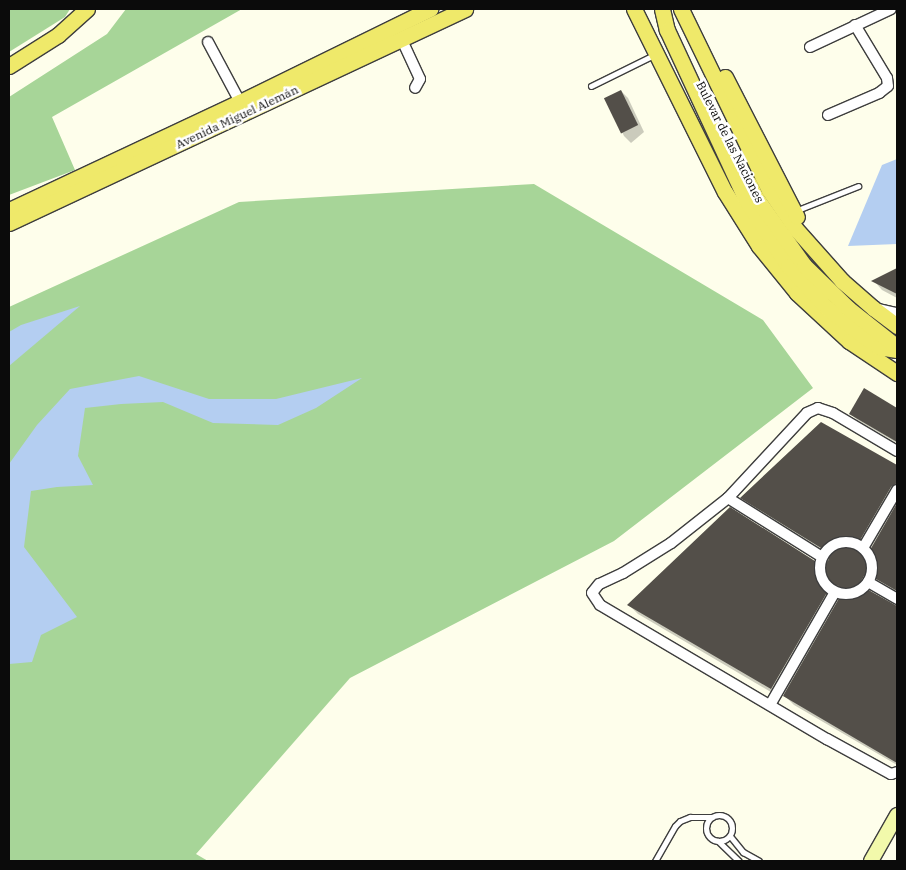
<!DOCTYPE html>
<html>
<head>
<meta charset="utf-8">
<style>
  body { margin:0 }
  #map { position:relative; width:906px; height:870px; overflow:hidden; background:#fefeeb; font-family:"IBM Plex Serif",serif }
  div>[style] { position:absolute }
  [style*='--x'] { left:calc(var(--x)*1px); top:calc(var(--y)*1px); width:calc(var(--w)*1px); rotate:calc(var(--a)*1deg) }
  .forest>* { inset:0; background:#a7d598 }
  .water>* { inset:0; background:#b4cef1 }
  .shadow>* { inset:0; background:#0003 }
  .building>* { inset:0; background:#534f49; transform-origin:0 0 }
  .roads { filter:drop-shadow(1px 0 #3e3e3e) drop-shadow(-1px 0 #3e3e3e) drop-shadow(0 1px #3e3e3e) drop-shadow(0 -1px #3e3e3e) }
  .service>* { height:5px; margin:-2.5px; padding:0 2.5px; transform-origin:2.5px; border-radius:2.5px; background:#fff }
  .service>.ring { margin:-2.5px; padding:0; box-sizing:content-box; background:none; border:5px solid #fff; border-radius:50% }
  .minor>* { height:10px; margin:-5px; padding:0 5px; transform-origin:5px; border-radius:5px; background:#fff }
  .minor>.ring { margin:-5px; padding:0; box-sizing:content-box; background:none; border:10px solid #fff; border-radius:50% }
  .secondary>* { height:14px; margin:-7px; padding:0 7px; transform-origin:7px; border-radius:7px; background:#f2f9ab }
  .primary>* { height:15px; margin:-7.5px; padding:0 7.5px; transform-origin:7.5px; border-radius:7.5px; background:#efe96a }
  span { translate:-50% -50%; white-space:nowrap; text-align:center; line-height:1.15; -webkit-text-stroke:5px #fff; paint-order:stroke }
  .street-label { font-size:12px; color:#0b0b0b }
  .frame { position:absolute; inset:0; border:10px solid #0b0b0b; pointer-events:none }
</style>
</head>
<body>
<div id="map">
  <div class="forest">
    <i style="clip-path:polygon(9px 9px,70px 9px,65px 17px,9px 52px)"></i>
    <i style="clip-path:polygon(126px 9px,242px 9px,52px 117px,75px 170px,9px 195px,9px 97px,107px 34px)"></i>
    <i style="clip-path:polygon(534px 184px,763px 320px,813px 388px,614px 541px,350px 678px,196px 854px,208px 861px,9px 861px,9px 307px,239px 202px)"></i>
  </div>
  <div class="water">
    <i style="clip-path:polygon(897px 159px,897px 244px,848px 246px,882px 165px)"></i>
    <i style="clip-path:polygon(80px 306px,9px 366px,9px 332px,21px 325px)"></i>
    <i style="clip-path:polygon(139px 376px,209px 399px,276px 399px,362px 378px,316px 408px,278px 425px,213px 423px,163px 402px,121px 404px,85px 408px,78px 456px,93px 485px,57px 487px,31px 491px,24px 547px,77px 617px,41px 635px,32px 662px,9px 664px,9px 464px,37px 425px,70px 389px)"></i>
  </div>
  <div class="shadow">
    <i style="clip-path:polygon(621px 91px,628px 98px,644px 132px,631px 143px,624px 136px,606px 98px)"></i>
    <i style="clip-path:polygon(897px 270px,897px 298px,882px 290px,874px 281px)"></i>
    <i style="clip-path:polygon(864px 390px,897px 409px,897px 443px,857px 420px,850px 413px)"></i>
    <i style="clip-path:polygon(821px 423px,897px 466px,897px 594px,875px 585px,870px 592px,893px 606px,897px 606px,897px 765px,794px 705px,783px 694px,781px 698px,638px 614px,629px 605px,828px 562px,830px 556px,751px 507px,742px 498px)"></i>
  </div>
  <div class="building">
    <i style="left:621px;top:90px;width:39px;height:19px;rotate:64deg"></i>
    <i style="clip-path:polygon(897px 268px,897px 294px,871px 281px)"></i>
    <i style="clip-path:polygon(864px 388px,897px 408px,897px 442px,849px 414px)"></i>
    <i style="clip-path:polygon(821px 422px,897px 465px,897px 483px,891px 487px,856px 547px,860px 554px,869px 552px,897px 503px,897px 591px,869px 575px,864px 576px,861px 581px,865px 588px,897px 606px,897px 763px,783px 696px,841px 595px,839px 586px,834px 585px,829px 589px,771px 689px,627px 605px,730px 507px,818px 563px,828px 561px,829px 557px,826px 551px,740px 498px)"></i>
  </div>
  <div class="roads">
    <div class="service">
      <i style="--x:591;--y:86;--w:70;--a:-26.2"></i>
      <i style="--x:795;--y:211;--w:68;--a:-21.6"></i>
      <i class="ring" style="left:706px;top:815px;width:21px;height:21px"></i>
      <i style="--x:730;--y:836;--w:21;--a:51"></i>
      <i style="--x:743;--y:852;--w:18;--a:29"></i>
      <i style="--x:718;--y:841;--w:29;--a:44"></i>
      <i style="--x:655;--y:861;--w:40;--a:-60.3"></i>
      <i style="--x:675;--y:826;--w:7;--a:-45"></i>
      <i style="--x:680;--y:821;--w:11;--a:-22"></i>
      <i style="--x:690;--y:817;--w:22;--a:0"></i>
    </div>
    <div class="minor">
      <i style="--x:401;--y:38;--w:45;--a:65.1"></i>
      <i style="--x:420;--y:79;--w:10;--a:119"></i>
      <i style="--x:208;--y:42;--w:68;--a:61.9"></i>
      <i style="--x:810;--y:47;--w:89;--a:-25.1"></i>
      <i style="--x:828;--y:115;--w:56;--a:-23.3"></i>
      <i style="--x:879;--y:93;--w:11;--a:-38"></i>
      <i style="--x:888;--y:86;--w:8;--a:-97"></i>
      <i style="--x:887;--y:78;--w:62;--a:-121.1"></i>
      <i style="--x:879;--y:309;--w:18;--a:13"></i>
      <i style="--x:897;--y:451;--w:74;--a:-149.3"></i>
      <i style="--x:833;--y:413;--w:16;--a:-162"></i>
      <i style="--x:818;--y:408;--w:12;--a:156"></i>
      <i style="--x:807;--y:413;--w:116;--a:132.9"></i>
      <i style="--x:728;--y:498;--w:73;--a:141.7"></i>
      <i style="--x:671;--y:543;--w:57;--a:148"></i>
      <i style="--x:623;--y:573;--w:26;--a:155"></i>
      <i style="--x:599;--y:584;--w:11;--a:128"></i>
      <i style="--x:592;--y:593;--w:14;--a:56"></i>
      <i style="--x:600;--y:605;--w:264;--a:30.6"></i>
      <i style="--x:827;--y:739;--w:73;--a:28.7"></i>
      <i style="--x:891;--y:774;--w:6;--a:-18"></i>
      <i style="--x:728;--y:498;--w:111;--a:32.1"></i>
      <i class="ring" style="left:820px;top:542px;width:42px;height:42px"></i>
      <i style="--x:863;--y:548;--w:67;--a:-59.6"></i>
      <i style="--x:868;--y:582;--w:34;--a:30"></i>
      <i style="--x:770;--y:705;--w:130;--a:-60.1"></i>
    </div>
    <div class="secondary">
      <i style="--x:871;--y:861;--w:53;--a:-60.5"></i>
    </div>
    <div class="primary">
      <i style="--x:634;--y:9;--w:204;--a:63.6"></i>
      <i style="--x:725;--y:192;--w:64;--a:57.8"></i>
      <i style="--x:759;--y:246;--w:60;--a:51"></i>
      <i style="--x:797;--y:293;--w:71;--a:42.7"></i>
      <i style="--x:849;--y:341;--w:58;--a:33.7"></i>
      <i style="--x:662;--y:9;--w:22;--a:77"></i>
      <i style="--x:667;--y:30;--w:187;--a:65.1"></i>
      <i style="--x:746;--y:200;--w:78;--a:57.5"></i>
      <i style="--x:788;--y:266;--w:57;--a:47.1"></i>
      <i style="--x:827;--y:308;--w:64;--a:37.4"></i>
      <i style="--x:878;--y:347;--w:19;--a:9"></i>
      <i style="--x:681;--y:9;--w:201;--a:64.1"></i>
      <i style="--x:769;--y:190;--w:46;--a:55.6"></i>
      <i style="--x:795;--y:228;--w:71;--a:48.4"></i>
      <i style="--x:842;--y:281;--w:41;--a:41.1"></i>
      <i style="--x:873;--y:308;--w:30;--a:37"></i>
      <i style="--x:9;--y:66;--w:58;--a:-32.3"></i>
      <i style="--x:58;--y:35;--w:39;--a:-42"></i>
      <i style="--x:725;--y:77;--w:157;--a:62.8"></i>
      <i style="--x:749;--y:183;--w:14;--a:65"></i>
      <i style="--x:755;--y:196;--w:85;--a:54.6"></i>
      <i style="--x:804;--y:265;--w:62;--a:44.3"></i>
      <i style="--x:848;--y:308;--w:63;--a:38.5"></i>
      <i style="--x:9;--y:210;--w:255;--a:-25.1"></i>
      <i style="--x:240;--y:102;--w:212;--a:-26.1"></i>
      <i style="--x:9;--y:223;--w:504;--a:-25.14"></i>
    </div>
  </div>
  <div class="street-label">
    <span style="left:237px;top:117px;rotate:-25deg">Avenida Miguel Alemán</span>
    <span style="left:730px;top:142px;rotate:63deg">Bulevar de las Naciones</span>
  </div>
  <div class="frame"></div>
</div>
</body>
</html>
